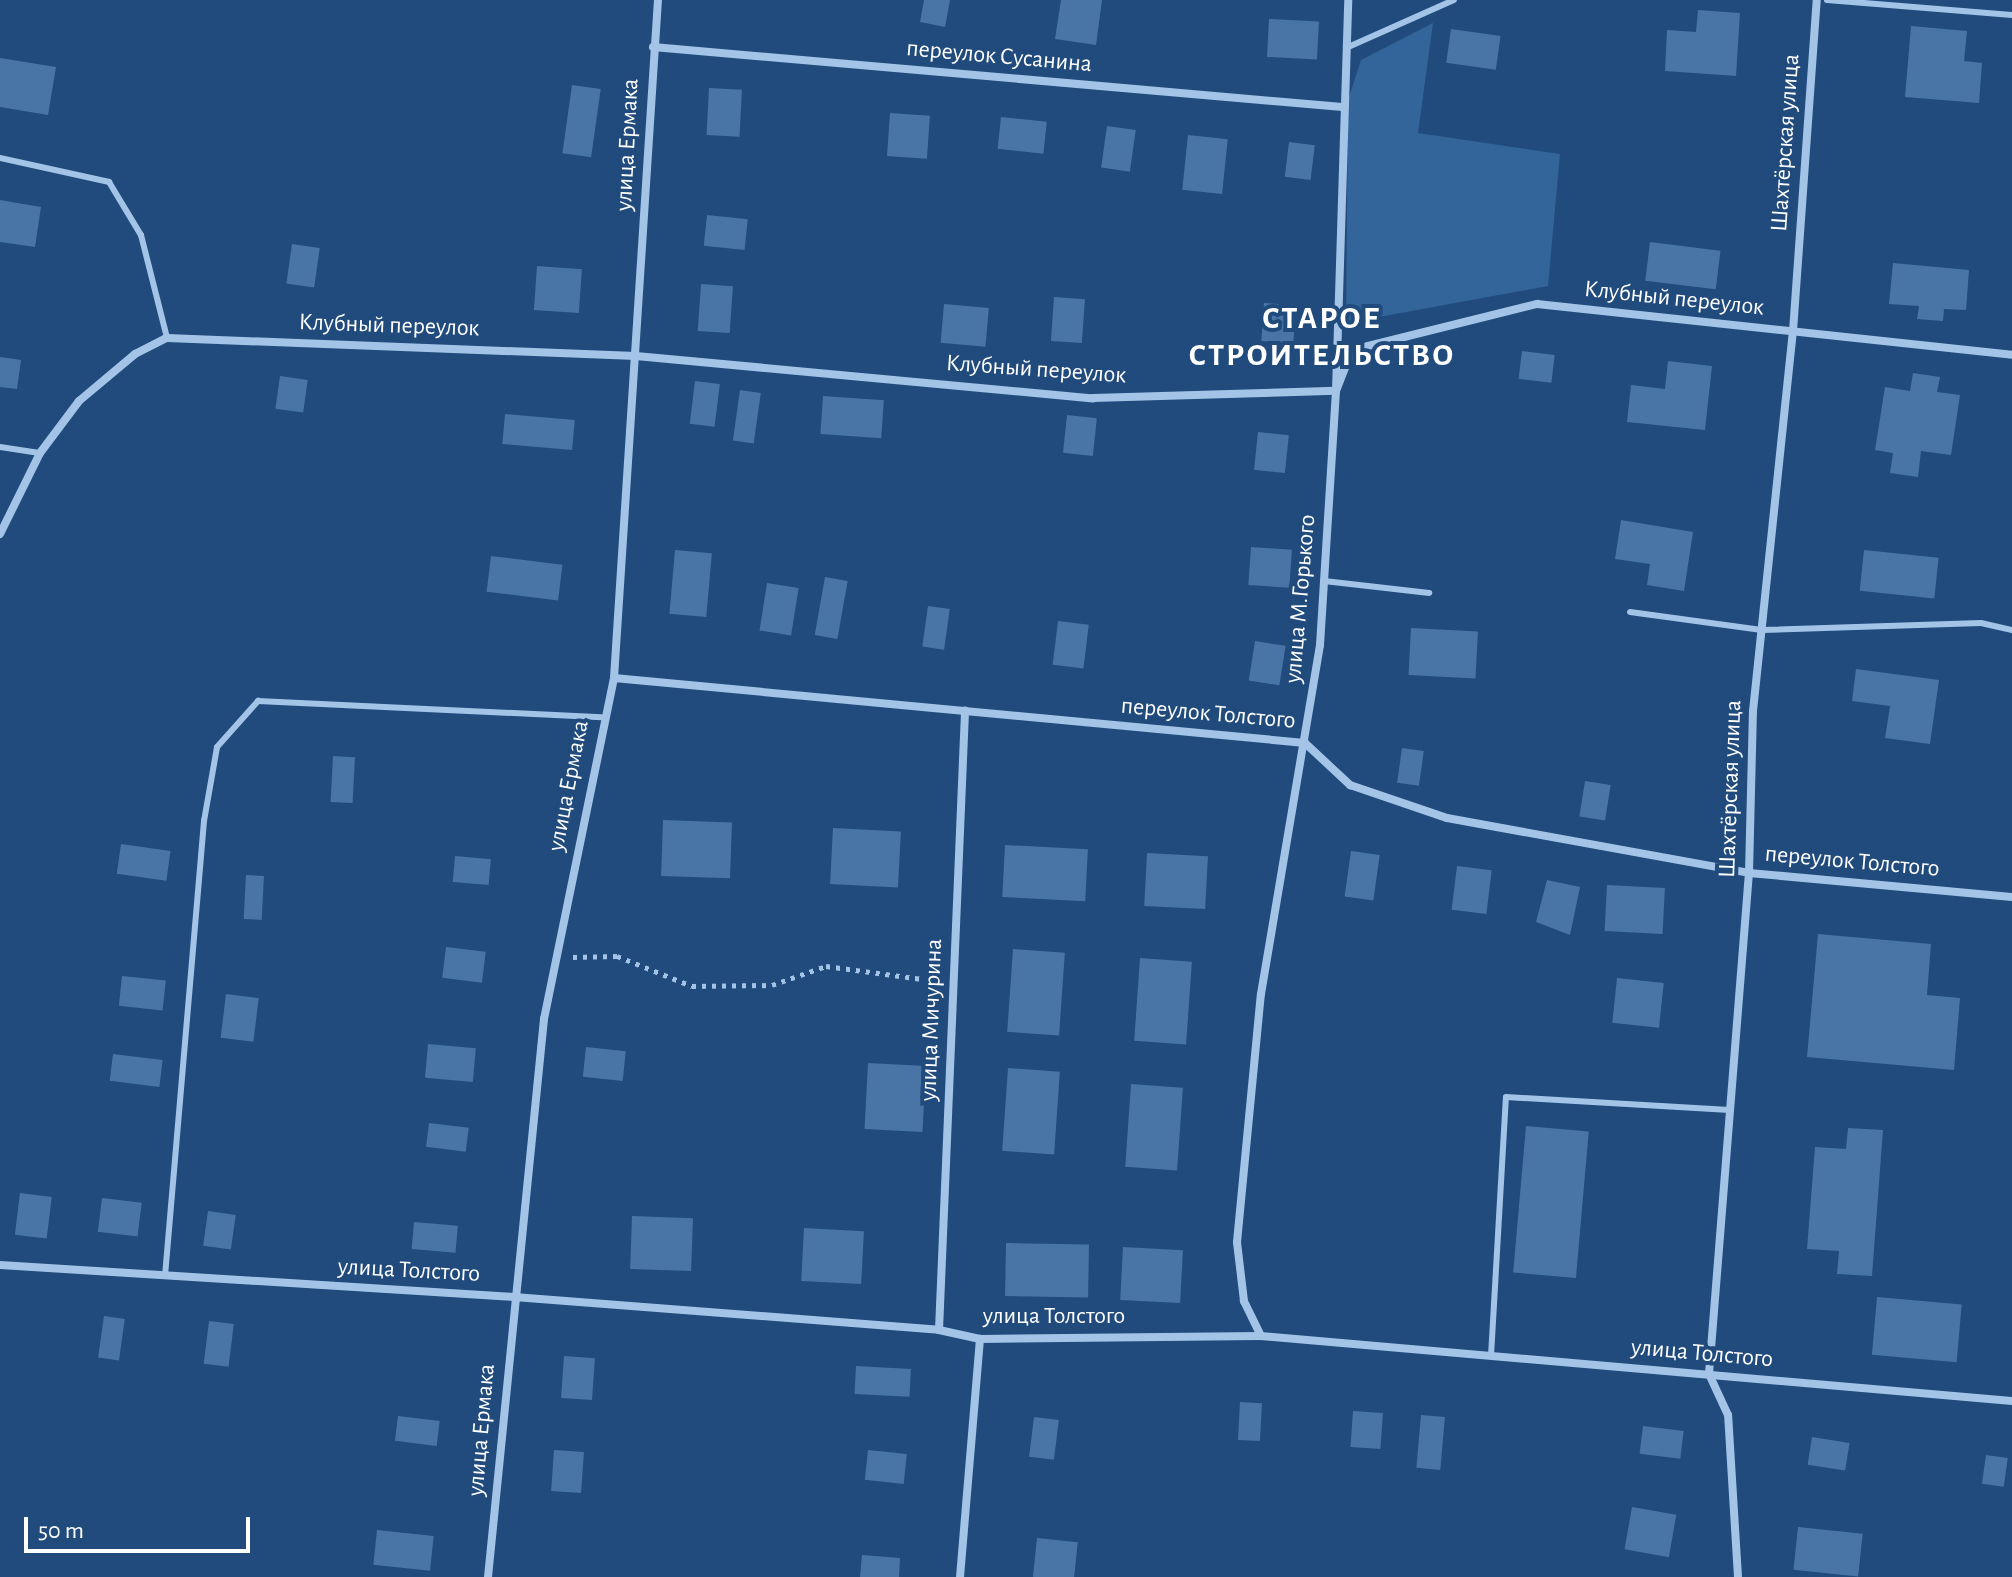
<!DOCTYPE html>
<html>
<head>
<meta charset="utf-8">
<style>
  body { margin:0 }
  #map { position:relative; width:2012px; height:1577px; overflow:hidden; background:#204b7c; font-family:"Alegreya Sans",sans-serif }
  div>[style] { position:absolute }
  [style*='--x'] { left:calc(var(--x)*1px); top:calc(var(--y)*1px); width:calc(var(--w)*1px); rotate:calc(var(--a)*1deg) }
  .green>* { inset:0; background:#33659b }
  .building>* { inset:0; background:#4875a6; transform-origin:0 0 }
  .path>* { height:5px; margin-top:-2.5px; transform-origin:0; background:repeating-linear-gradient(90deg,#a3c4e7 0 4px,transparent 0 10px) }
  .service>* { height:6px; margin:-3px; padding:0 3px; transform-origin:3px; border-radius:3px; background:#a3c4e7 }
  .minor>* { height:8px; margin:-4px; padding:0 4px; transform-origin:4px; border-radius:4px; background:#a3c4e7 }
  span { translate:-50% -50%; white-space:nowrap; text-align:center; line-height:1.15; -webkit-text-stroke:8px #204b7c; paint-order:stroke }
  .street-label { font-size:24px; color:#fff }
  .district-label { font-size:32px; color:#fff; font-weight:700; letter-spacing:2px }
  .scale { position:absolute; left:24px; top:1517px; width:226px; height:36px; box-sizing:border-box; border:4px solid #fff; border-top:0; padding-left:10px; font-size:24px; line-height:28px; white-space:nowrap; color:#fff; -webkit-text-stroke:6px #204b7c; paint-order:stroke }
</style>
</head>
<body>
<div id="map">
  <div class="green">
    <i style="clip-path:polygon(1433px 23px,1418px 133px,1560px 154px,1548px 286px,1346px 323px,1348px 100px,1361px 60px)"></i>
  </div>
  <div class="building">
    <i style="clip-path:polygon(924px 0,950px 0,945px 27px,920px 22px)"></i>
    <i style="clip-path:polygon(1061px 0,1102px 0,1096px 45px,1055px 39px)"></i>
    <i style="clip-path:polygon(1698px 10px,1740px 13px,1736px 76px,1665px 71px,1667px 30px,1696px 32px)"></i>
    <i style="left:1269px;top:19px;width:50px;height:38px;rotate:3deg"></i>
    <i style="clip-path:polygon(1911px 26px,1967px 31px,1964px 61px,1982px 63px,1979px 103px,1905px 97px)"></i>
    <i style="left:1451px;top:29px;width:50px;height:34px;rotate:8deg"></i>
    <i style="clip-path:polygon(0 58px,56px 67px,48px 115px,0 107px)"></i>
    <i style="left:572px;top:85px;width:29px;height:69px;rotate:8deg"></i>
    <i style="left:709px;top:88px;width:33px;height:47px;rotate:3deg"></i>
    <i style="left:890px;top:113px;width:40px;height:43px;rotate:4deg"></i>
    <i style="left:1001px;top:117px;width:46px;height:32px;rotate:6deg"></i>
    <i style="left:1107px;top:126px;width:29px;height:42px;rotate:8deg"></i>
    <i style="left:1188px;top:135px;width:40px;height:55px;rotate:6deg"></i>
    <i style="left:1289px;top:142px;width:26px;height:35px;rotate:7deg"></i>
    <i style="clip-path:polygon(0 200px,41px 207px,35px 247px,0 242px)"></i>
    <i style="left:707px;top:215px;width:41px;height:31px;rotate:6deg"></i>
    <i style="left:1650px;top:242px;width:71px;height:39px;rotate:7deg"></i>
    <i style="left:292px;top:244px;width:28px;height:40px;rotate:8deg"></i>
    <i style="clip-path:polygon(1893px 263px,1969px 270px,1966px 310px,1944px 309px,1943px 321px,1917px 319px,1919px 306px,1889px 304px)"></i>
    <i style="left:537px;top:266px;width:45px;height:44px;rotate:4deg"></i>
    <i style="left:701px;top:284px;width:32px;height:47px;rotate:4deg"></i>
    <i style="left:1054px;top:297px;width:31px;height:44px;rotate:4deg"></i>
    <i style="left:1264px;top:303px;width:32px;height:38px;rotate:4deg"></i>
    <i style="left:944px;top:304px;width:45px;height:39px;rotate:5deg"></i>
    <i style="left:1522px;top:351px;width:33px;height:28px;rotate:7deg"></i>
    <i style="clip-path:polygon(0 357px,21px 360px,17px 389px,0 387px)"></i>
    <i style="clip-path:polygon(1668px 361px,1712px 366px,1705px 430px,1627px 422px,1631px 385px,1665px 389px)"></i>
    <i style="clip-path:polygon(1913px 373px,1940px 377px,1937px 392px,1960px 395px,1951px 455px,1921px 451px,1918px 477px,1890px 473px,1893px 453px,1875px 450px,1885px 387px,1910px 391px)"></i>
    <i style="left:280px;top:376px;width:28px;height:33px;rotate:8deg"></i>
    <i style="left:695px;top:381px;width:25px;height:43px;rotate:7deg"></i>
    <i style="left:740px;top:390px;width:21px;height:51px;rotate:8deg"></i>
    <i style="left:823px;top:396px;width:61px;height:38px;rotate:4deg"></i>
    <i style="left:505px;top:414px;width:70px;height:30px;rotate:5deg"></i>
    <i style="left:1067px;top:415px;width:30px;height:38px;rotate:6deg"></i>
    <i style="left:1258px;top:432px;width:31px;height:38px;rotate:6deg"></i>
    <i style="clip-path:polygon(1621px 520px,1693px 532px,1684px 591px,1647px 585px,1650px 564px,1615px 559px)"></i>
    <i style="left:1251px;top:547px;width:41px;height:38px;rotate:4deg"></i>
    <i style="left:675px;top:550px;width:37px;height:64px;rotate:5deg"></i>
    <i style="left:1864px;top:550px;width:75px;height:41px;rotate:6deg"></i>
    <i style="left:491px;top:556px;width:72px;height:36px;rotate:7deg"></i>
    <i style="left:825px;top:577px;width:23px;height:59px;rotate:10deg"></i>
    <i style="left:767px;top:583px;width:32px;height:48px;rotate:9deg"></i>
    <i style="left:928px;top:606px;width:22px;height:41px;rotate:8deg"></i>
    <i style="left:1058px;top:621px;width:31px;height:44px;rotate:7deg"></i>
    <i style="left:1411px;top:628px;width:67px;height:47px;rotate:3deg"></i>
    <i style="left:1255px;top:641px;width:31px;height:40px;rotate:9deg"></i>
    <i style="clip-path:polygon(1856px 669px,1939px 680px,1930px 744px,1885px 738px,1890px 706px,1852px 701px)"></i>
    <i style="left:1402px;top:748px;width:22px;height:35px;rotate:8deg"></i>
    <i style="left:333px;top:756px;width:22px;height:46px;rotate:3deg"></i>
    <i style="left:1585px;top:781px;width:26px;height:36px;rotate:9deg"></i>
    <i style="left:663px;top:820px;width:69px;height:56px;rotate:2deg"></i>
    <i style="left:833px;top:828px;width:68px;height:56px;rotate:3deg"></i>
    <i style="left:121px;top:844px;width:50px;height:30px;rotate:8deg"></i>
    <i style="left:1005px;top:845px;width:83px;height:52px;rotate:3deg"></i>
    <i style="left:1351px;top:851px;width:29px;height:46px;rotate:8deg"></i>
    <i style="left:1147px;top:853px;width:61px;height:53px;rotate:3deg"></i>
    <i style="left:455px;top:856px;width:36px;height:26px;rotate:5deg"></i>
    <i style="left:1457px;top:866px;width:35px;height:44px;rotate:7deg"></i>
    <i style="left:246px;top:875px;width:18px;height:44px;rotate:3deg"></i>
    <i style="clip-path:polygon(1547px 880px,1580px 887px,1570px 935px,1536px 922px)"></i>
    <i style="left:1607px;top:885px;width:58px;height:46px;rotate:3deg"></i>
    <i style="clip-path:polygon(1818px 934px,1931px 944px,1927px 995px,1960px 998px,1954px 1070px,1807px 1057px)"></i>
    <i style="left:446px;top:947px;width:40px;height:31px;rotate:7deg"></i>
    <i style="left:1013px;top:949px;width:52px;height:83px;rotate:4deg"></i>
    <i style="left:1140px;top:958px;width:52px;height:83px;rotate:4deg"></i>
    <i style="left:122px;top:976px;width:44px;height:30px;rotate:6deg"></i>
    <i style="left:1617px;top:978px;width:47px;height:45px;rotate:6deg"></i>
    <i style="left:226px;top:994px;width:33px;height:44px;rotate:7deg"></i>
    <i style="left:428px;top:1044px;width:48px;height:34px;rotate:5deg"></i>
    <i style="left:586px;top:1047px;width:40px;height:30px;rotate:6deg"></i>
    <i style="left:113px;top:1054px;width:50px;height:27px;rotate:7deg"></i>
    <i style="left:868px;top:1063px;width:58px;height:66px;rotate:3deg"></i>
    <i style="left:1008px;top:1068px;width:52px;height:83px;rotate:4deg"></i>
    <i style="left:1131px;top:1084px;width:52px;height:83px;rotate:4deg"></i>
    <i style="left:429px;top:1123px;width:40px;height:24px;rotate:7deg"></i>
    <i style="left:1526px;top:1126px;width:63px;height:147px;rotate:5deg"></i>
    <i style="clip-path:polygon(1848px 1128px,1883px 1130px,1872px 1276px,1837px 1274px,1839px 1251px,1807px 1249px,1815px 1147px,1846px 1149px)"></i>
    <i style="left:20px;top:1193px;width:32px;height:42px;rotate:7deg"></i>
    <i style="left:102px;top:1198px;width:40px;height:34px;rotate:7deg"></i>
    <i style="left:208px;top:1211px;width:28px;height:35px;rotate:8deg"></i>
    <i style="left:632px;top:1216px;width:61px;height:53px;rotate:2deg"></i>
    <i style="left:414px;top:1222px;width:44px;height:27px;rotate:5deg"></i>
    <i style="left:804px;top:1228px;width:60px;height:53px;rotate:3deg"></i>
    <i style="left:1006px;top:1243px;width:83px;height:53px;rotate:1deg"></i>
    <i style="left:1123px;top:1247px;width:60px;height:53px;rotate:3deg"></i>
    <i style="left:1877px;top:1297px;width:85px;height:58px;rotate:5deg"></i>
    <i style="left:104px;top:1316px;width:21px;height:42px;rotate:8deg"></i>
    <i style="left:209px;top:1321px;width:25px;height:43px;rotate:7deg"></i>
    <i style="left:564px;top:1356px;width:31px;height:42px;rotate:4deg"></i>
    <i style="left:856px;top:1366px;width:55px;height:28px;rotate:3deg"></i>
    <i style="left:1240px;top:1402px;width:22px;height:38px;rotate:3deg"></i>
    <i style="left:1353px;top:1411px;width:30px;height:36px;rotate:4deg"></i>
    <i style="left:1421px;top:1415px;width:24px;height:53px;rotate:5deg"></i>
    <i style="left:398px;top:1416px;width:42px;height:25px;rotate:7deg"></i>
    <i style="left:1034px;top:1417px;width:25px;height:40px;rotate:7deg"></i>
    <i style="left:1643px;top:1426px;width:41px;height:28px;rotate:7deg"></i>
    <i style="left:1812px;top:1437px;width:38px;height:28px;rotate:9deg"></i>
    <i style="left:554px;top:1450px;width:30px;height:41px;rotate:4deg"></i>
    <i style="left:868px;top:1450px;width:39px;height:30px;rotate:6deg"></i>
    <i style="left:1986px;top:1455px;width:22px;height:29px;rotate:8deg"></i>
    <i style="left:1632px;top:1507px;width:45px;height:43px;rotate:10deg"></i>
    <i style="left:1798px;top:1527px;width:65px;height:43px;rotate:6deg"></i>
    <i style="left:377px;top:1530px;width:57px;height:35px;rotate:6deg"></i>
    <i style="left:1037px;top:1538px;width:41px;height:39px;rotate:6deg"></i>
    <i style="clip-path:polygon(862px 1555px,900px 1558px,899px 1577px,860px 1577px)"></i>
  </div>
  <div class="path">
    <i style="--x:573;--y:957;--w:44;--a:-1.3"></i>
    <i style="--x:617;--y:956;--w:81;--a:21.8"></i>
    <i style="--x:692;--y:986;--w:80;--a:-0.7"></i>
    <i style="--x:772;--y:985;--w:57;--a:-19.4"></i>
    <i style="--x:826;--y:966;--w:112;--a:7.7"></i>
  </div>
  <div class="service">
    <i style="--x:1827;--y:0;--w:186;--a:4.6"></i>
    <i style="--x:1346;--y:48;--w:118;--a:-24"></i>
    <i style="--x:0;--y:158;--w:112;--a:12.4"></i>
    <i style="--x:109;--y:182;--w:62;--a:58.9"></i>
    <i style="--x:141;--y:235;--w:106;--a:75.8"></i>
    <i style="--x:0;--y:447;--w:40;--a:8.5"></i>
    <i style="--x:1324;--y:581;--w:106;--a:6.5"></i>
    <i style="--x:1630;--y:612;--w:133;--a:7.8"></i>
    <i style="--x:1762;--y:630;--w:219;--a:-1.8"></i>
    <i style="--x:1981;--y:623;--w:32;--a:13"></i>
    <i style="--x:165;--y:1276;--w:457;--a:-85.1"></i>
    <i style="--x:204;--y:821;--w:75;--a:-80"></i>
    <i style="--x:217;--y:747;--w:62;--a:-48.3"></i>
    <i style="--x:258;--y:701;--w:344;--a:2.7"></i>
    <i style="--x:1491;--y:1356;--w:259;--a:-86.7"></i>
    <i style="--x:1506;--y:1097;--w:224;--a:3.3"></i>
  </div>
  <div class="minor">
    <i style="--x:653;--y:47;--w:692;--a:4.98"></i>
    <i style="--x:0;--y:534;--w:90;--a:-63.7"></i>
    <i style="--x:40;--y:453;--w:65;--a:-53.1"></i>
    <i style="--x:79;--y:401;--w:73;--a:-40"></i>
    <i style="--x:135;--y:354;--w:36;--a:-27"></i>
    <i style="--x:167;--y:338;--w:469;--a:2.2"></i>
    <i style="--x:636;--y:356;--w:459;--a:5.3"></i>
    <i style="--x:1093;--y:398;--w:243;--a:-1.7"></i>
    <i style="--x:1336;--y:391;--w:44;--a:-68.7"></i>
    <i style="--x:1352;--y:350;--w:191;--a:-14"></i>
    <i style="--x:1537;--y:304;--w:478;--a:6.1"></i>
    <i style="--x:614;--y:678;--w:694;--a:5.37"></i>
    <i style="--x:1305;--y:743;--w:62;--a:43"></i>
    <i style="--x:1350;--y:785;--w:102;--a:18.8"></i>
    <i style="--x:1447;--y:818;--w:307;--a:10.3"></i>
    <i style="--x:1749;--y:873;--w:264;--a:5.2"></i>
    <i style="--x:0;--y:1265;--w:515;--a:3.56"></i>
    <i style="--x:514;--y:1297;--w:426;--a:4.4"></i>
    <i style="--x:939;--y:1330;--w:42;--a:12.4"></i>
    <i style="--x:980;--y:1339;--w:281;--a:-0.6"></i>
    <i style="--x:1261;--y:1336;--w:754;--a:4.95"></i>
    <i style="--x:939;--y:1330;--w:620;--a:-87.59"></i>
    <i style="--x:1261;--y:1336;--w:39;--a:-116"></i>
    <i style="--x:1244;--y:1301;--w:59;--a:-96.8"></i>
    <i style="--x:1237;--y:1242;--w:249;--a:-84.5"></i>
    <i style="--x:1261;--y:994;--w:354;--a:-80.4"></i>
    <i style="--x:1320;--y:645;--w:255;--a:-86.4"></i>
    <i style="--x:1336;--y:391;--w:391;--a:-88.2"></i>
    <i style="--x:488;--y:1577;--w:561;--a:-84.27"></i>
    <i style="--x:544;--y:1019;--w:348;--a:-78.4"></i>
    <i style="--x:614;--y:678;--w:679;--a:-86.29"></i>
    <i style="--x:960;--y:1577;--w:239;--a:-85.2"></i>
    <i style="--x:1738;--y:1577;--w:162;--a:-93.5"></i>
    <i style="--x:1728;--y:1415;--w:45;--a:-114.9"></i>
    <i style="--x:1709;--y:1374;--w:503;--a:-85.44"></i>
    <i style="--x:1749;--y:873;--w:162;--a:-88.6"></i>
    <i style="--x:1753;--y:711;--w:382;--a:-84"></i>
    <i style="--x:1793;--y:331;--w:332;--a:-85.9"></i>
  </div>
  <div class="street-label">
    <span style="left:999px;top:57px;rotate:5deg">переулок Сусанина</span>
    <span style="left:1786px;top:143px;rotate:-86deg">Шахтёрская улица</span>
    <span style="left:628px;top:145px;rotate:-87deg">улица Ермака</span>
    <span style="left:1674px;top:299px;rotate:6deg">Клубный переулок</span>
    <span style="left:389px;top:326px;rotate:2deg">Клубный переулок</span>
    <span style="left:1036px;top:370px;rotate:4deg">Клубный переулок</span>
    <span style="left:1301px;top:599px;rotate:-85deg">улица М.Горького</span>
    <span style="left:1208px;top:714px;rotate:5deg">переулок Толстого</span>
    <span style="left:569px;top:786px;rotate:-79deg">улица Ермака</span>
    <span style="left:1731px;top:789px;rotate:-88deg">Шахтёрская улица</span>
    <span style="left:1852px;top:862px;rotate:5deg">переулок Толстого</span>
    <span style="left:932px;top:1020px;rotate:-88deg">улица Мичурина</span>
    <span style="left:409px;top:1271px;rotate:3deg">улица Толстого</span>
    <span style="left:1054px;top:1317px">улица Толстого</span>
    <span style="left:1702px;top:1354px;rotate:5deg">улица Толстого</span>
    <span style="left:482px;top:1430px;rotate:-85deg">улица Ермака</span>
  </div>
  <div class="district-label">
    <span style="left:1322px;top:337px">СТАРОЕ<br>СТРОИТЕЛЬСТВО</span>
  </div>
  <div class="scale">50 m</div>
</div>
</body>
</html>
